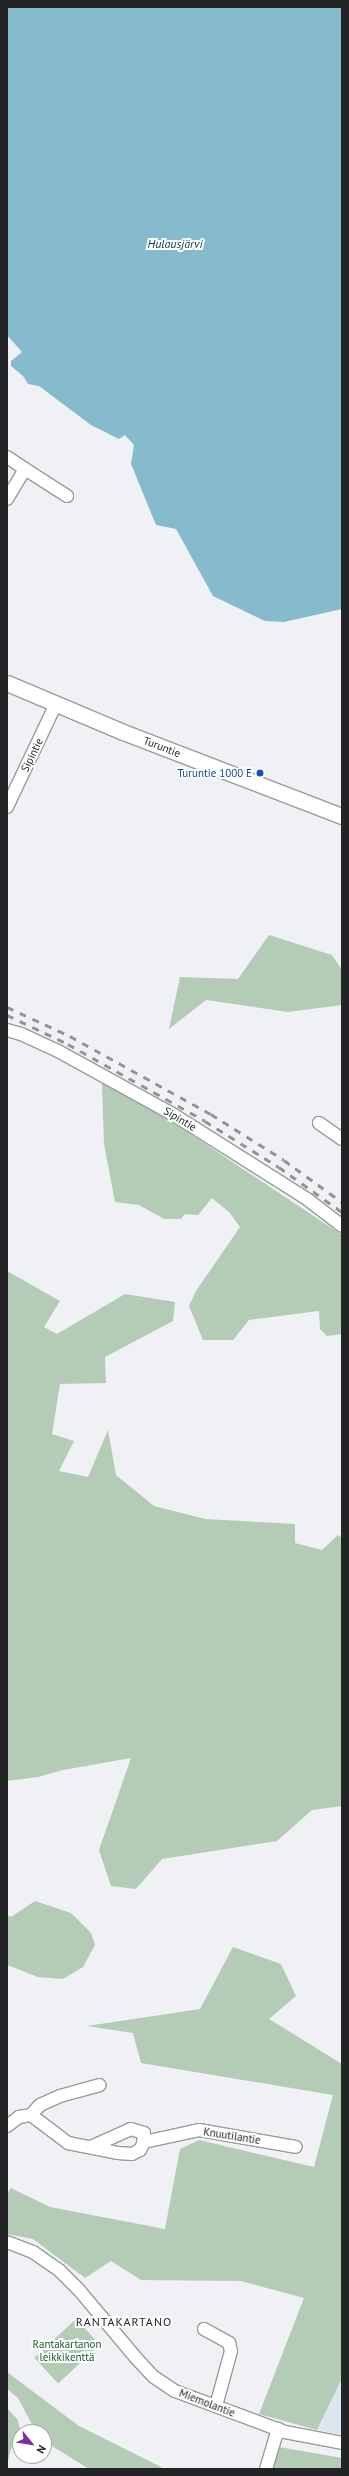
<!DOCTYPE html>
<html>
<head>
<meta charset="utf-8">
<style>
  body { margin:0 }
  #map { position:relative; width:349px; height:2476px; overflow:hidden; background:#eff1f4; font-family:"PT Sans",sans-serif }
  div>[style] { position:absolute }
  [style*='--x'] { left:calc(var(--x)*1px); top:calc(var(--y)*1px); width:calc(var(--w)*1px); rotate:calc(var(--a)*1deg) }
  .built>* { inset:0; background:#dde5ed }
  .green>* { inset:0; background:#b4cbb6; transform-origin:0 0 }
  .water>* { inset:0; background:#85bbcd }
  .roads { filter:drop-shadow(1px 0 #999b9d) drop-shadow(-1px 0 #999b9d) drop-shadow(0 1px #999b9d) drop-shadow(0 -1px #999b9d) }
  .minor>* { height:12px; margin:-6px; padding:0 6px; transform-origin:6px; border-radius:6px; background:#fff }
  .major>* { height:15px; margin:-7.5px; padding:0 7.5px; transform-origin:7.5px; border-radius:7.5px; background:#fff }
  .rail>* { height:2.5px; margin-top:-1.25px; transform-origin:0; background:repeating-linear-gradient(90deg,#919395 0 7px,transparent 0 14px) }
  .dots>* { width:11px; height:11px; translate:-50% -50%; box-sizing:border-box; border:2px solid #feffff; border-radius:50% }
  span { translate:-50% -50%; white-space:nowrap; text-align:center; line-height:1.15; -webkit-text-stroke:4px #feffff; paint-order:stroke }
  .street-label { font-size:11px; color:#232425 }
  .transit-label { font-size:11px; color:#164399 }
  .right { translate:-100% -50%; text-align:right }
  .park-label { font-size:11px; color:#20572c }
  .water-label { font-size:12px; color:#083a48; font-style:italic }
  .neighbourhood-label { font-size:12px; color:#232425; letter-spacing:1px }
  .frame { position:absolute; inset:0; border:8px solid #232425; pointer-events:none }
  .north { position:absolute; left:12px; top:2424px; width:40px; height:40px; box-sizing:border-box; background:#feffff; border:1px solid #a6a7a8; border-radius:50%; rotate:120deg; font-size:11px; font-weight:700; line-height:16px; text-align:center; color:#232425 }
  .north::after { content:''; display:block; margin:auto; width:14px; height:18px; background:#7b30a2; clip-path:polygon(50% 0,100% 100%,50% 72%,0 100%) }
</style>
</head>
<body>
<div id="map">
  <div class="built">
    <i style="clip-path:polygon(342px 2378px,342px 2435px,317px 2430px)"></i>
  </div>
  <div class="green">
    <i style="clip-path:polygon(269px 935px,332px 955px,342px 970px,342px 1005px,288px 1012px,206px 1000px,169px 1029px,180px 977px,238px 979px)"></i>
    <i style="clip-path:polygon(102px 1083px,168px 1119px,342px 1235px,342px 1334px,327px 1336px,320px 1329px,319px 1311px,249px 1320px,233px 1340px,203px 1340px,189px 1306px,196px 1291px,240px 1227px,230px 1213px,212px 1198px,198px 1215px,185px 1214px,181px 1219px,164px 1219px,139px 1205px,115px 1202px,104px 1144px)"></i>
    <i style="clip-path:polygon(7px 1271px,60px 1301px,44px 1327px,57px 1334px,125px 1294px,175px 1302px,173px 1321px,105px 1357px,106px 1383px,60px 1384px,52px 1434px,74px 1441px,59px 1471px,88px 1477px,108px 1430px,116px 1475px,154px 1506px,205px 1519px,295px 1524px,295px 1543px,322px 1550px,338px 1535px,342px 1538px,342px 1806px,312px 1810px,277px 1841px,162px 1859px,136px 1889px,111px 1886px,99px 1850px,131px 1758px,63px 1770px,38px 1777px,7px 1781px)"></i>
    <i style="clip-path:polygon(35px 1901px,71px 1913px,91px 1933px,95px 1945px,83px 1967px,63px 1979px,38px 1977px,7px 1965px,7px 1915px,11px 1917px)"></i>
    <i style="clip-path:polygon(233px 1947px,281px 1964px,296px 1996px,269px 2019px,342px 2064px,342px 2378px,317px 2430px,259px 2414px,304px 2298px,241px 2281px,141px 2280px,111px 2261px,85px 2278px,33px 2239px,7px 2234px,7px 2194px,11px 2188px,50px 2207px,165px 2229px,180px 2149px,199px 2140px,314px 2167px,333px 2095px,141px 2063px,133px 2033px,87px 2026px,200px 2009px)"></i>
    <i style="left:76px;top:2319px;width:35px;height:57px;rotate:47deg"></i>
    <i style="clip-path:polygon(7px 2372px,79px 2426px,165px 2469px,89px 2469px,44px 2441px,44px 2432px,36px 2432px,18px 2398px,7px 2389px)"></i>
    <i style="clip-path:polygon(7px 2408px,18px 2420px,20px 2431px,13px 2442px,7px 2464px)"></i>
    <i style="clip-path:polygon(279px 2447px,342px 2458px,342px 2469px,271px 2469px)"></i>
  </div>
  <div class="water">
    <i style="clip-path:polygon(7px 7px,342px 7px,342px 609px,284px 622px,265px 621px,213px 596px,176px 529px,156px 525px,131px 464px,134px 445px,125px 435px,119px 439px,91px 425px,39px 386px,28px 384px,23px 376px,11px 366px,11px 361px,22px 352px,7px 335px)"></i>
  </div>
  <div class="roads">
    <div class="minor">
      <i style="--x:7;--y:457;--w:22;--a:34"></i>
      <i style="--x:25;--y:469;--w:35;--a:121"></i>
      <i style="--x:25;--y:469;--w:50;--a:32.7"></i>
      <i style="--x:7;--y:807;--w:114;--a:-64.6"></i>
      <i style="--x:7;--y:1030;--w:15;--a:16"></i>
      <i style="--x:21;--y:1034;--w:41;--a:24.7"></i>
      <i style="--x:58;--y:1051;--w:129;--a:28.8"></i>
      <i style="--x:171;--y:1113;--w:161;--a:32.3"></i>
      <i style="--x:307;--y:1199;--w:44;--a:37.6"></i>
      <i style="--x:319;--y:1123;--w:28;--a:35"></i>
      <i style="--x:31;--y:2115;--w:13;--a:-48"></i>
      <i style="--x:40;--y:2105;--w:22;--a:-24"></i>
      <i style="--x:60;--y:2096;--w:41;--a:-15.4"></i>
      <i style="--x:7;--y:2126;--w:15;--a:-37"></i>
      <i style="--x:19;--y:2117;--w:12;--a:-9"></i>
      <i style="--x:31;--y:2115;--w:46;--a:37.1"></i>
      <i style="--x:68;--y:2143;--w:51;--a:11.3"></i>
      <i style="--x:118;--y:2153;--w:14;--a:4"></i>
      <i style="--x:132;--y:2154;--w:9;--a:-27"></i>
      <i style="--x:140;--y:2150;--w:7;--a:-63"></i>
      <i style="--x:143;--y:2144;--w:11;--a:-85"></i>
      <i style="--x:144;--y:2133;--w:14;--a:-163"></i>
      <i style="--x:131;--y:2129;--w:44;--a:155.8"></i>
      <i style="--x:144;--y:2142;--w:56;--a:-12.3"></i>
      <i style="--x:199;--y:2130;--w:98;--a:9.9"></i>
      <i style="--x:7;--y:2242;--w:28;--a:21"></i>
      <i style="--x:33;--y:2252;--w:33;--a:35"></i>
      <i style="--x:60;--y:2271;--w:27;--a:45"></i>
      <i style="--x:79;--y:2290;--w:89;--a:50"></i>
      <i style="--x:136;--y:2358;--w:26;--a:47"></i>
      <i style="--x:154;--y:2377;--w:25;--a:34"></i>
      <i style="--x:175;--y:2391;--w:117;--a:20.4"></i>
      <i style="--x:285;--y:2432;--w:58;--a:10.9"></i>
      <i style="--x:204;--y:2329;--w:29;--a:29"></i>
      <i style="--x:229;--y:2343;--w:8;--a:76"></i>
      <i style="--x:231;--y:2351;--w:57;--a:105.3"></i>
      <i style="--x:266;--y:2469;--w:42;--a:-73.3"></i>
    </div>
    <div class="major">
      <i style="--x:7;--y:683;--w:126;--a:22.9"></i>
      <i style="--x:123;--y:732;--w:235;--a:21"></i>
    </div>
  </div>
  <div class="rail">
    <i style="--x:7;--y:1007;--w:69;--a:24.7"></i>
    <i style="--x:70;--y:1036;--w:161;--a:29"></i>
    <i style="--x:211;--y:1114;--w:86;--a:32.2"></i>
    <i style="--x:284;--y:1160;--w:72;--a:35.9"></i>
    <i style="--x:7;--y:1015;--w:68;--a:25.4"></i>
    <i style="--x:68;--y:1044;--w:157;--a:29.3"></i>
    <i style="--x:205;--y:1121;--w:87;--a:31.9"></i>
    <i style="--x:279;--y:1167;--w:77;--a:35.5"></i>
  </div>
  <div class="dots">
    <i style="left:260px;top:773px;background:#1a4fb4"></i>
  </div>
  <div class="street-label">
    <span style="left:162px;top:747px;rotate:21deg">Turuntie</span>
    <span style="left:32px;top:755px;rotate:-64deg">Sipintie</span>
    <span style="left:180px;top:1119px;rotate:31deg">Sipintie</span>
    <span style="left:232px;top:2136px;rotate:9deg">Knuutilantie</span>
    <span style="left:207px;top:2403px;rotate:21deg">Miemolantie</span>
  </div>
  <div class="transit-label">
    <span class="right" style="left:252px;top:773px">Turuntie 1000 E</span>
  </div>
  <div class="park-label">
    <span style="left:67px;top:2351px">Rantakartanon<br>leikkikenttä</span>
  </div>
  <div class="water-label">
    <span style="left:175px;top:244px">Hulausjärvi</span>
  </div>
  <div class="neighbourhood-label">
    <span style="left:124px;top:2322px">RANTAKARTANO</span>
  </div>
  <div class="frame"></div>
  <div class="north">N</div>
</div>
</body>
</html>
